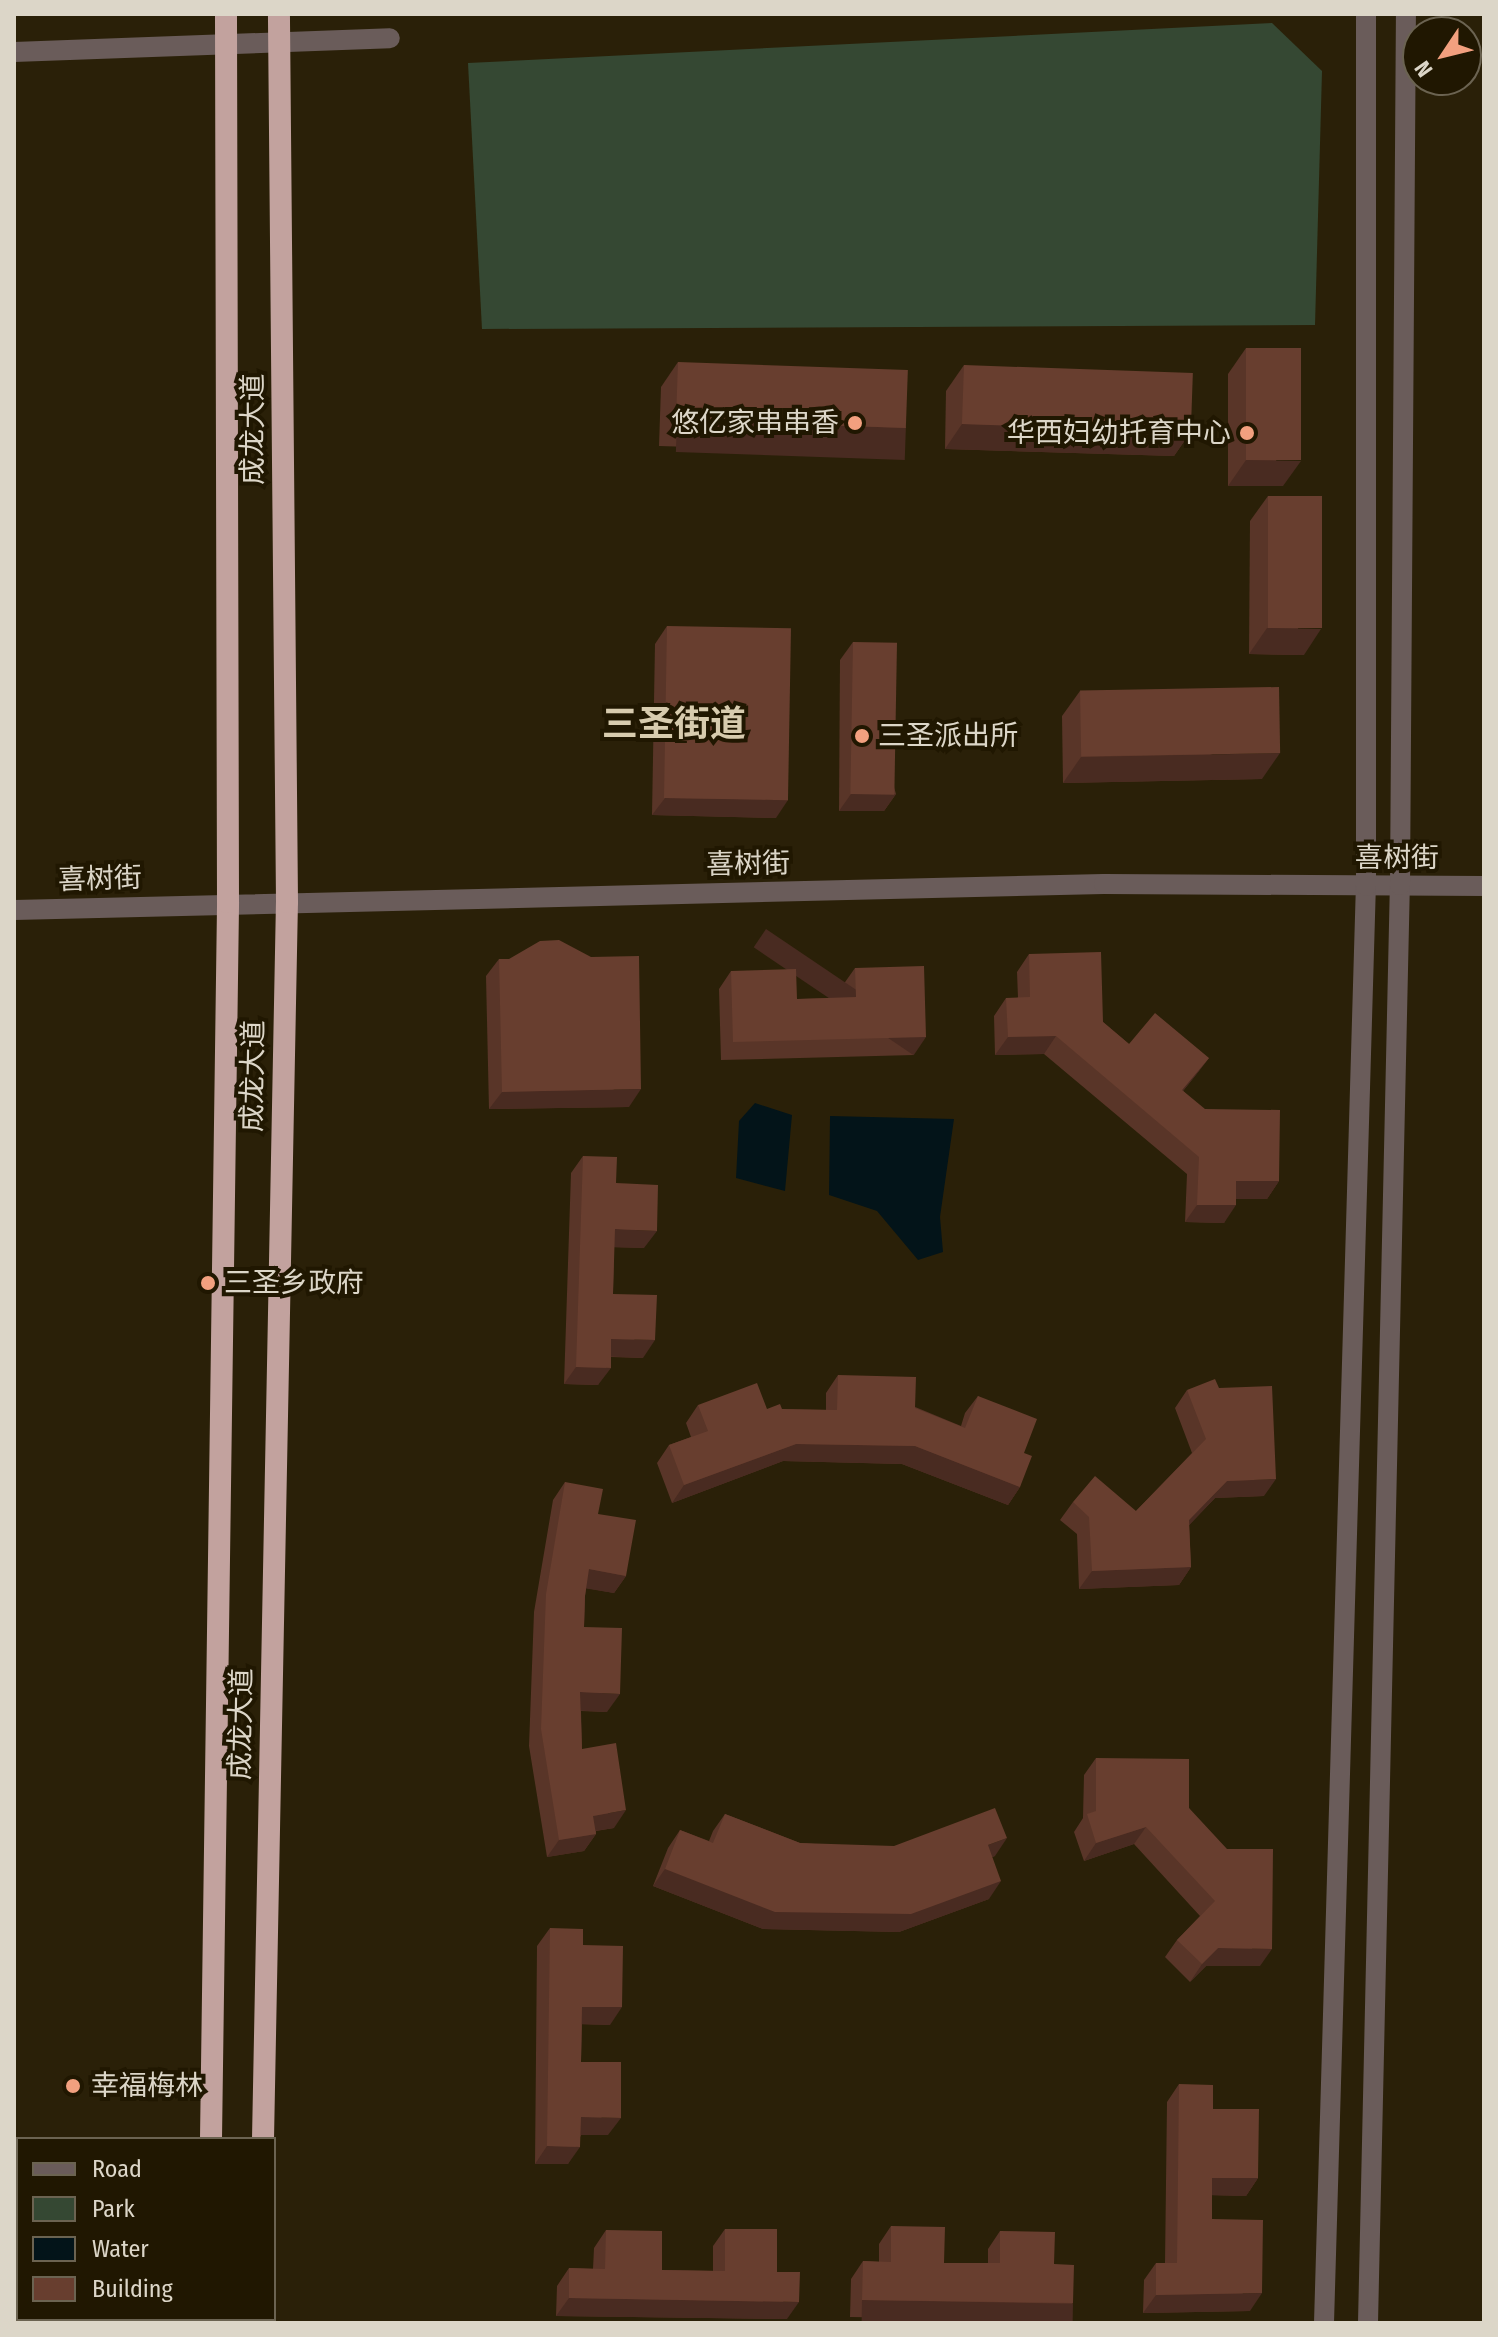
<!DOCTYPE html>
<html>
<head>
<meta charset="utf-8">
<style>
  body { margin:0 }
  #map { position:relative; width:1498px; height:2337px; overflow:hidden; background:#2a2008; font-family:"Fira Sans Condensed","Noto Sans SC",sans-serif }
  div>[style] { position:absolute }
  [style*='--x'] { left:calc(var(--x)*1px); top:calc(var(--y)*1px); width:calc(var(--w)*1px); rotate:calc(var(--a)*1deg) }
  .green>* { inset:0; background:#354833 }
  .water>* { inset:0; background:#031419 }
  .minor>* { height:20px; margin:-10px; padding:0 10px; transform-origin:10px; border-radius:10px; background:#6a5c5a }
  .tertiary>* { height:20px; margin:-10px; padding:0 10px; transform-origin:10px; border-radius:10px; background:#6a5c5a }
  .trunk>* { height:22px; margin:-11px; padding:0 11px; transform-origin:11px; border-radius:11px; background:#c2a29e }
  .wall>* { inset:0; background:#593528 }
  .shaded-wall>* { inset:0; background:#492b21; transform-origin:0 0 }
  .building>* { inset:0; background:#683e2f; transform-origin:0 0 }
  .dots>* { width:22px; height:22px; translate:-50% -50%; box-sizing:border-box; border:4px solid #201701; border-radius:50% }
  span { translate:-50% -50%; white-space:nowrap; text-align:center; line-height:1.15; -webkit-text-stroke:8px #201701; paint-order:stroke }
  .poi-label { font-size:28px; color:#dcd6c8 }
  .right { translate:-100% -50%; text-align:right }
  .left { translate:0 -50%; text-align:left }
  .street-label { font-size:28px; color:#dcd6c8 }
  .district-label { font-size:36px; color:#d7cbae; font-weight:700 }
  .frame { position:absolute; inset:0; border:16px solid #dcd6c8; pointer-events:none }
  .legend { position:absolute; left:16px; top:2137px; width:260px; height:184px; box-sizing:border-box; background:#201701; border:2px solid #6b6351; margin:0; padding:10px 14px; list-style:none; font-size:24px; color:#dcd6c8 }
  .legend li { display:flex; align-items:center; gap:16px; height:40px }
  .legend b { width:40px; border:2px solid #6b6351 }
  .north { position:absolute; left:1402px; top:16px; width:80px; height:80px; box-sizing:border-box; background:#201701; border:2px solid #6b6351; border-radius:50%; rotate:235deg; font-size:22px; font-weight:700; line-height:32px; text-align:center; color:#dcd6c8 }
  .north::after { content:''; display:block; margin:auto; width:28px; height:36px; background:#f2a07f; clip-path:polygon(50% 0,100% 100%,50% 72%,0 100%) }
</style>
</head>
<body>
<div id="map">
  <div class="green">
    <i style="clip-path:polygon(1272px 23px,1322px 71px,1315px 325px,482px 329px,468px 63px)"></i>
  </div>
  <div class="water">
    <i style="clip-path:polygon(755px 1103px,792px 1115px,785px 1191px,736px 1178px,739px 1121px)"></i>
    <i style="clip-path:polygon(830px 1116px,954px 1119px,940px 1217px,943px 1252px,918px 1260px,877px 1211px,829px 1195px)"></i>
  </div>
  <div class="minor">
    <i style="--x:14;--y:52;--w:376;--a:-2.1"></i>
    <i style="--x:14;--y:910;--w:1090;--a:-1.37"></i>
    <i style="--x:1104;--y:884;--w:380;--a:0.3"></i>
  </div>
  <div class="tertiary">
    <i style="--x:1324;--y:2323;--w:1438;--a:-88.33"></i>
    <i style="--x:1366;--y:886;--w:872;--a:-90"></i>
    <i style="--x:1368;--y:2323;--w:1438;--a:-88.73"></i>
    <i style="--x:1400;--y:885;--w:871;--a:-89.61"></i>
  </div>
  <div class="trunk">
    <i style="--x:211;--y:2139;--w:1237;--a:-89.21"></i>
    <i style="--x:228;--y:902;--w:888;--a:-90.13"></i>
    <i style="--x:263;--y:2139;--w:1237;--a:-88.89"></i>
    <i style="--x:287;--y:902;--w:888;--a:-90.52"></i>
    <i style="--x:208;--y:2323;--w:4;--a:-90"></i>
    <i style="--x:260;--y:2323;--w:4;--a:-90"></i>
  </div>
  <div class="wall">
    <i style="clip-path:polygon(1246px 348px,1283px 486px,1228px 486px,1228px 374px)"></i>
    <i style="clip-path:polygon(678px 362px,906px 427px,888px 453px,659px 446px,661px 387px)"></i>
    <i style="clip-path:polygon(964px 365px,1192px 430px,1174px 456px,945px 449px,946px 391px)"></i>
    <i style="clip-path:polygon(1268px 496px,1304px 655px,1249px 654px,1250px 521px)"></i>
    <i style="clip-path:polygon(667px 626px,776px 818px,652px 815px,655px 644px)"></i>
    <i style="clip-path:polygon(853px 642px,896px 794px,884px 811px,839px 811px,840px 660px)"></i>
    <i style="clip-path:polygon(1080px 691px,1262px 779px,1063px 783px,1062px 716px)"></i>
    <i style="clip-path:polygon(1029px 954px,1103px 1022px,1129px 1044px,1209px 1058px,1183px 1091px,1279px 1181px,1267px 1199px,1236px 1199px,1224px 1223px,1185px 1222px,1187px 1174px,1044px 1054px,995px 1055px,994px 1016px,1006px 998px,1018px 998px,1017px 972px)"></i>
    <i style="clip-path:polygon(499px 959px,629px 1107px,489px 1109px,486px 976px)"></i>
    <i style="clip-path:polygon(855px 968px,914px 1055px,721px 1060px,719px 989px,731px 971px,797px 999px,843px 998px,843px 985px)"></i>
    <i style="clip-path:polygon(583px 1156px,616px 1183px,644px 1248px,614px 1247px,613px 1294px,643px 1358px,611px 1357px,598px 1385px,564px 1384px,571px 1173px)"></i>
    <i style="clip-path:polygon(838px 1375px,961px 1426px,965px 1413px,978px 1396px,1024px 1453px,1020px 1487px,1008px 1505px,902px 1464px,783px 1461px,672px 1503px,657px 1463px,669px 1445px,691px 1437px,686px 1423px,698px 1405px,767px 1409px,826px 1410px,826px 1393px)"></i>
    <i style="clip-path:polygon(1187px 1390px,1264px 1496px,1215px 1498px,1189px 1525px,1191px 1567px,1179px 1585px,1079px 1589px,1077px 1534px,1060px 1520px,1073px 1502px,1136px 1511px,1192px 1453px,1175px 1408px)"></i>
    <i style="clip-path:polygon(565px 1482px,598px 1514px,626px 1576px,614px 1593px,586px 1588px,585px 1596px,584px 1627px,607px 1712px,581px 1711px,582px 1749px,614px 1828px,596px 1831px,596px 1834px,584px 1851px,547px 1857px,529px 1746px,534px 1612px,553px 1500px)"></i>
    <i style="clip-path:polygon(1096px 1758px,1189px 1808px,1260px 1966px,1206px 1966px,1190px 1982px,1165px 1957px,1177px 1940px,1200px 1916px,1134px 1844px,1084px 1861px,1074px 1832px,1083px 1818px,1084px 1775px)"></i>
    <i style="clip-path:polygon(725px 1814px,800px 1843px,995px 1856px,992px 1857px,989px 1899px,899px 1932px,763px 1929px,653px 1886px,668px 1848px,680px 1830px,709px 1841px,713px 1831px)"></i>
    <i style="clip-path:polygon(550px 1928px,583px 1945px,610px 2025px,582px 2024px,581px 2062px,608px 2135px,581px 2135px,568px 2164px,535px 2164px,537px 1946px)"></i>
    <i style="clip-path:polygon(1179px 2084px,1213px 2109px,1258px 2178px,1246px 2196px,1212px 2195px,1212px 2219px,1250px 2311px,1143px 2313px,1144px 2280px,1156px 2263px,1165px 2263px,1167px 2102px)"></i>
    <i style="clip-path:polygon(891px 2226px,944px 2263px,988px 2263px,988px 2249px,1000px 2231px,1054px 2264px,1073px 2303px,1061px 2320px,850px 2317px,851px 2279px,863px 2261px,879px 2262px,879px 2244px)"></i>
    <i style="clip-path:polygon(725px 2229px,777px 2272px,787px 2319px,556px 2316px,557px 2286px,569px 2268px,593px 2269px,594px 2248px,606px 2230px,662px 2270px,713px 2271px,713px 2246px)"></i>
  </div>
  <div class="shaded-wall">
    <i style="left:677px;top:420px;width:229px;height:32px;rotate:2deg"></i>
    <i style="clip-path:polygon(962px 424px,1192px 430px,1174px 456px,945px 449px)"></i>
    <i style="clip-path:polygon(1246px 460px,1301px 461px,1283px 486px,1228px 486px)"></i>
    <i style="clip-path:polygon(1267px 628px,1321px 629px,1304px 655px,1249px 654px)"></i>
    <i style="clip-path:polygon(1280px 753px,1262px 779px,1063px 783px,1081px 757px)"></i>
    <i style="clip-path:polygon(851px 794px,896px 794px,884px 811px,839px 811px)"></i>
    <i style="clip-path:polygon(665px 798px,788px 800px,776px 818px,652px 815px)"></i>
    <i style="clip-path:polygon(1056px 1036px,1044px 1054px,995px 1055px,1008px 1037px)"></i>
    <i style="left:926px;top:1037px;width:22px;height:193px;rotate:124deg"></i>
    <i style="clip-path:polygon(1209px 1058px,1196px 1075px,1170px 1107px,1182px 1090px)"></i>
    <i style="clip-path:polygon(641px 1089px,629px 1107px,489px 1109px,502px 1092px)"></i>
    <i style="clip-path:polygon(1236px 1181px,1279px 1181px,1267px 1199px,1224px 1199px)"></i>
    <i style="clip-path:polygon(1197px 1205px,1236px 1205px,1224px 1223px,1185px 1222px)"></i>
    <i style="clip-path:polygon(615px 1229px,657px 1231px,644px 1248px,603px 1247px)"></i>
    <i style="clip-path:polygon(611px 1339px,655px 1340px,643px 1358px,599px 1356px)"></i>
    <i style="clip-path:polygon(576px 1367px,611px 1368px,598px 1385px,564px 1384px)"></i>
    <i style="clip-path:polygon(796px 1444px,915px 1446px,1020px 1487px,1008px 1505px,902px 1464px,783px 1461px,672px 1503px,684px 1485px)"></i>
    <i style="clip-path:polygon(1276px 1479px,1264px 1496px,1215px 1498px,1177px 1538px,1189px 1520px,1227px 1481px)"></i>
    <i style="clip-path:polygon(1191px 1567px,1179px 1585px,1079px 1589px,1092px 1571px)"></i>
    <i style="clip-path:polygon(589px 1569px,626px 1576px,614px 1593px,577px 1587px)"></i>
    <i style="clip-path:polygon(580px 1692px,620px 1694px,607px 1712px,568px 1710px)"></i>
    <i style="clip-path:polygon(626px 1810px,614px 1828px,581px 1833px,593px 1816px)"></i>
    <i style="clip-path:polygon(1146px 1827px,1134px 1844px,1084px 1861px,1096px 1843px)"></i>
    <i style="clip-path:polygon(596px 1834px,584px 1851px,547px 1857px,559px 1840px)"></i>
    <i style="clip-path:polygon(1007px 1838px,995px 1856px,975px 1863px,988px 1845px)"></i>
    <i style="clip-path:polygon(665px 1869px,1001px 1881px,989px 1899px,899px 1932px,763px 1929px,653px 1886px)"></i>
    <i style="clip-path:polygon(1218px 1948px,1272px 1949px,1260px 1966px,1206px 1966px,1190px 1982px,1202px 1964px)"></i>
    <i style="clip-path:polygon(582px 2007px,622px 2007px,610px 2025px,570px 2024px)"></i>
    <i style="clip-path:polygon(581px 2117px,621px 2118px,608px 2135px,569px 2135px)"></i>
    <i style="clip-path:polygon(547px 2146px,580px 2147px,568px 2164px,535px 2164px)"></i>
    <i style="clip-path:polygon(1212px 2178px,1258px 2178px,1246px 2196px,1200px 2195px)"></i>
    <i style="clip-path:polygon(1262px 2293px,1250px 2311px,1143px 2313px,1156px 2295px)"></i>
    <i style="clip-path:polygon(569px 2298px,799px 2302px,787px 2319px,556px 2316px)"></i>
    <i style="left:862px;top:2300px;width:211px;height:21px;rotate:1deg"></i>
  </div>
  <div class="building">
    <i style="left:1246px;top:348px;width:55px;height:112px"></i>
    <i style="left:678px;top:362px;width:230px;height:58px;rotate:2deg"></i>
    <i style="left:964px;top:365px;width:229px;height:59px;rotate:2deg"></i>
    <i style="left:1268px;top:496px;width:54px;height:132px"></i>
    <i style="clip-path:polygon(14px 530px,16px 626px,14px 626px)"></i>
    <i style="left:667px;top:626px;width:124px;height:172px;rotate:1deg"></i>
    <i style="left:853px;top:642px;width:44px;height:152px;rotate:1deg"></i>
    <i style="left:1279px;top:687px;width:66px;height:199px;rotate:89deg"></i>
    <i style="clip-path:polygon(559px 940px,591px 957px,639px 956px,641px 1089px,502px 1092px,499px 959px,509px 959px,540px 941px)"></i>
    <i style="clip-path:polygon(1101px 952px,1103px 1022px,1129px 1044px,1155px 1013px,1209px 1058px,1182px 1090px,1205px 1109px,1280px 1110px,1279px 1181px,1236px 1181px,1236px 1205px,1197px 1205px,1199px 1157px,1056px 1036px,1008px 1037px,1006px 998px,1030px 997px,1029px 954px)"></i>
    <i style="clip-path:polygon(924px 966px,926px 1037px,733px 1042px,731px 971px,796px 969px,797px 999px,856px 997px,855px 968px)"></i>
    <i style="clip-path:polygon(583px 1156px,617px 1157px,616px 1183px,658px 1185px,657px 1231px,615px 1229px,613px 1294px,657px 1295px,655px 1340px,611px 1339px,611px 1368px,576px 1367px)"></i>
    <i style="clip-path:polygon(838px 1375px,916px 1377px,915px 1408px,965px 1428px,978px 1396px,1037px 1419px,1024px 1453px,1032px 1456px,1020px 1487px,915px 1446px,796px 1444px,684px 1485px,669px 1445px,708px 1431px,698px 1405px,757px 1383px,767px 1409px,780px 1404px,782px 1409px,837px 1410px)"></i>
    <i style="clip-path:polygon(1215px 1379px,1219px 1388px,1272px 1386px,1276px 1479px,1227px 1481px,1189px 1520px,1191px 1567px,1092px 1571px,1089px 1517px,1073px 1502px,1095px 1476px,1136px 1511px,1206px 1439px,1187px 1390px)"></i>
    <i style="clip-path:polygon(565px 1482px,603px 1489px,598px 1514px,636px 1520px,626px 1576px,589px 1569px,585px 1596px,584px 1627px,622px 1628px,620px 1694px,580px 1692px,582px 1749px,616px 1743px,626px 1810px,593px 1816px,596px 1834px,559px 1840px,541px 1729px,546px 1594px)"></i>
    <i style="clip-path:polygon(1096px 1758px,1189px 1759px,1189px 1808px,1227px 1849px,1273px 1849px,1272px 1949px,1218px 1948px,1202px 1964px,1177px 1940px,1215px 1901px,1146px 1827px,1096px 1843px,1087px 1814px,1096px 1811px)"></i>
    <i style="clip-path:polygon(995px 1808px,1007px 1838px,988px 1845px,1001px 1881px,911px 1914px,775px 1912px,665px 1869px,680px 1830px,713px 1843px,725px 1814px,800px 1843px,894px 1846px)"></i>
    <i style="clip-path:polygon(550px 1928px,583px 1929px,583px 1945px,623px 1946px,622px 2007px,582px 2007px,581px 2062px,621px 2062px,621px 2118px,581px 2117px,580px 2147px,547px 2146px)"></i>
    <i style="clip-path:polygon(1179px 2084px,1213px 2085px,1213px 2109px,1259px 2109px,1258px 2178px,1212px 2178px,1212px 2219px,1263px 2220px,1262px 2293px,1156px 2295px,1156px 2263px,1177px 2263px)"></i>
    <i style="clip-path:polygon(891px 2226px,945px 2227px,944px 2263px,1000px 2263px,1000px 2231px,1055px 2232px,1054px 2264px,1074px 2265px,1073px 2303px,862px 2300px,863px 2261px,891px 2262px)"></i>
    <i style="clip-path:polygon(725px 2229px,777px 2229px,777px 2272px,800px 2272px,799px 2302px,569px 2298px,569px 2268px,605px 2269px,606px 2230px,662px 2231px,662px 2270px,725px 2271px)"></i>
  </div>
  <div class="dots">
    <i style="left:855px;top:423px;background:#f2a07f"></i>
    <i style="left:1247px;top:433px;background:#f2a07f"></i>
    <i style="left:862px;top:736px;background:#f2a07f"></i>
    <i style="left:208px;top:1283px;background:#f2a07f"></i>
    <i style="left:73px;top:2086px;background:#f2a07f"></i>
  </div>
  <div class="poi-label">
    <span class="right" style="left:839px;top:423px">悠亿家串串香</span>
    <span class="right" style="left:1231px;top:433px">华西妇幼托育中心</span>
    <span class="left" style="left:878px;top:736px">三圣派出所</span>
    <span class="left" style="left:224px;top:1283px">三圣乡政府</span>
    <span class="left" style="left:91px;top:2086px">幸福梅林</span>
  </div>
  <div class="street-label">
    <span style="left:253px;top:429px;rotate:-90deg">成龙大道</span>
    <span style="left:1397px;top:858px">喜树街</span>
    <span style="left:748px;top:864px;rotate:-1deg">喜树街</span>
    <span style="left:100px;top:879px;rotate:-2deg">喜树街</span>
    <span style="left:253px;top:1076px;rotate:-89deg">成龙大道</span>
    <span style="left:241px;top:1724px;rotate:-89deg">成龙大道</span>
  </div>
  <div class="district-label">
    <span style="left:674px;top:725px">三圣街道</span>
  </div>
  <div class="frame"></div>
  <ul class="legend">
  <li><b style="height:10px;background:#6a5c5a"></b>Road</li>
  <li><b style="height:22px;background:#354833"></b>Park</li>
  <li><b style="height:22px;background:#031419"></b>Water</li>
  <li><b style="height:22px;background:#683e2f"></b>Building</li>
  </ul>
  <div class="north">N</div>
</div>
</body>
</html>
